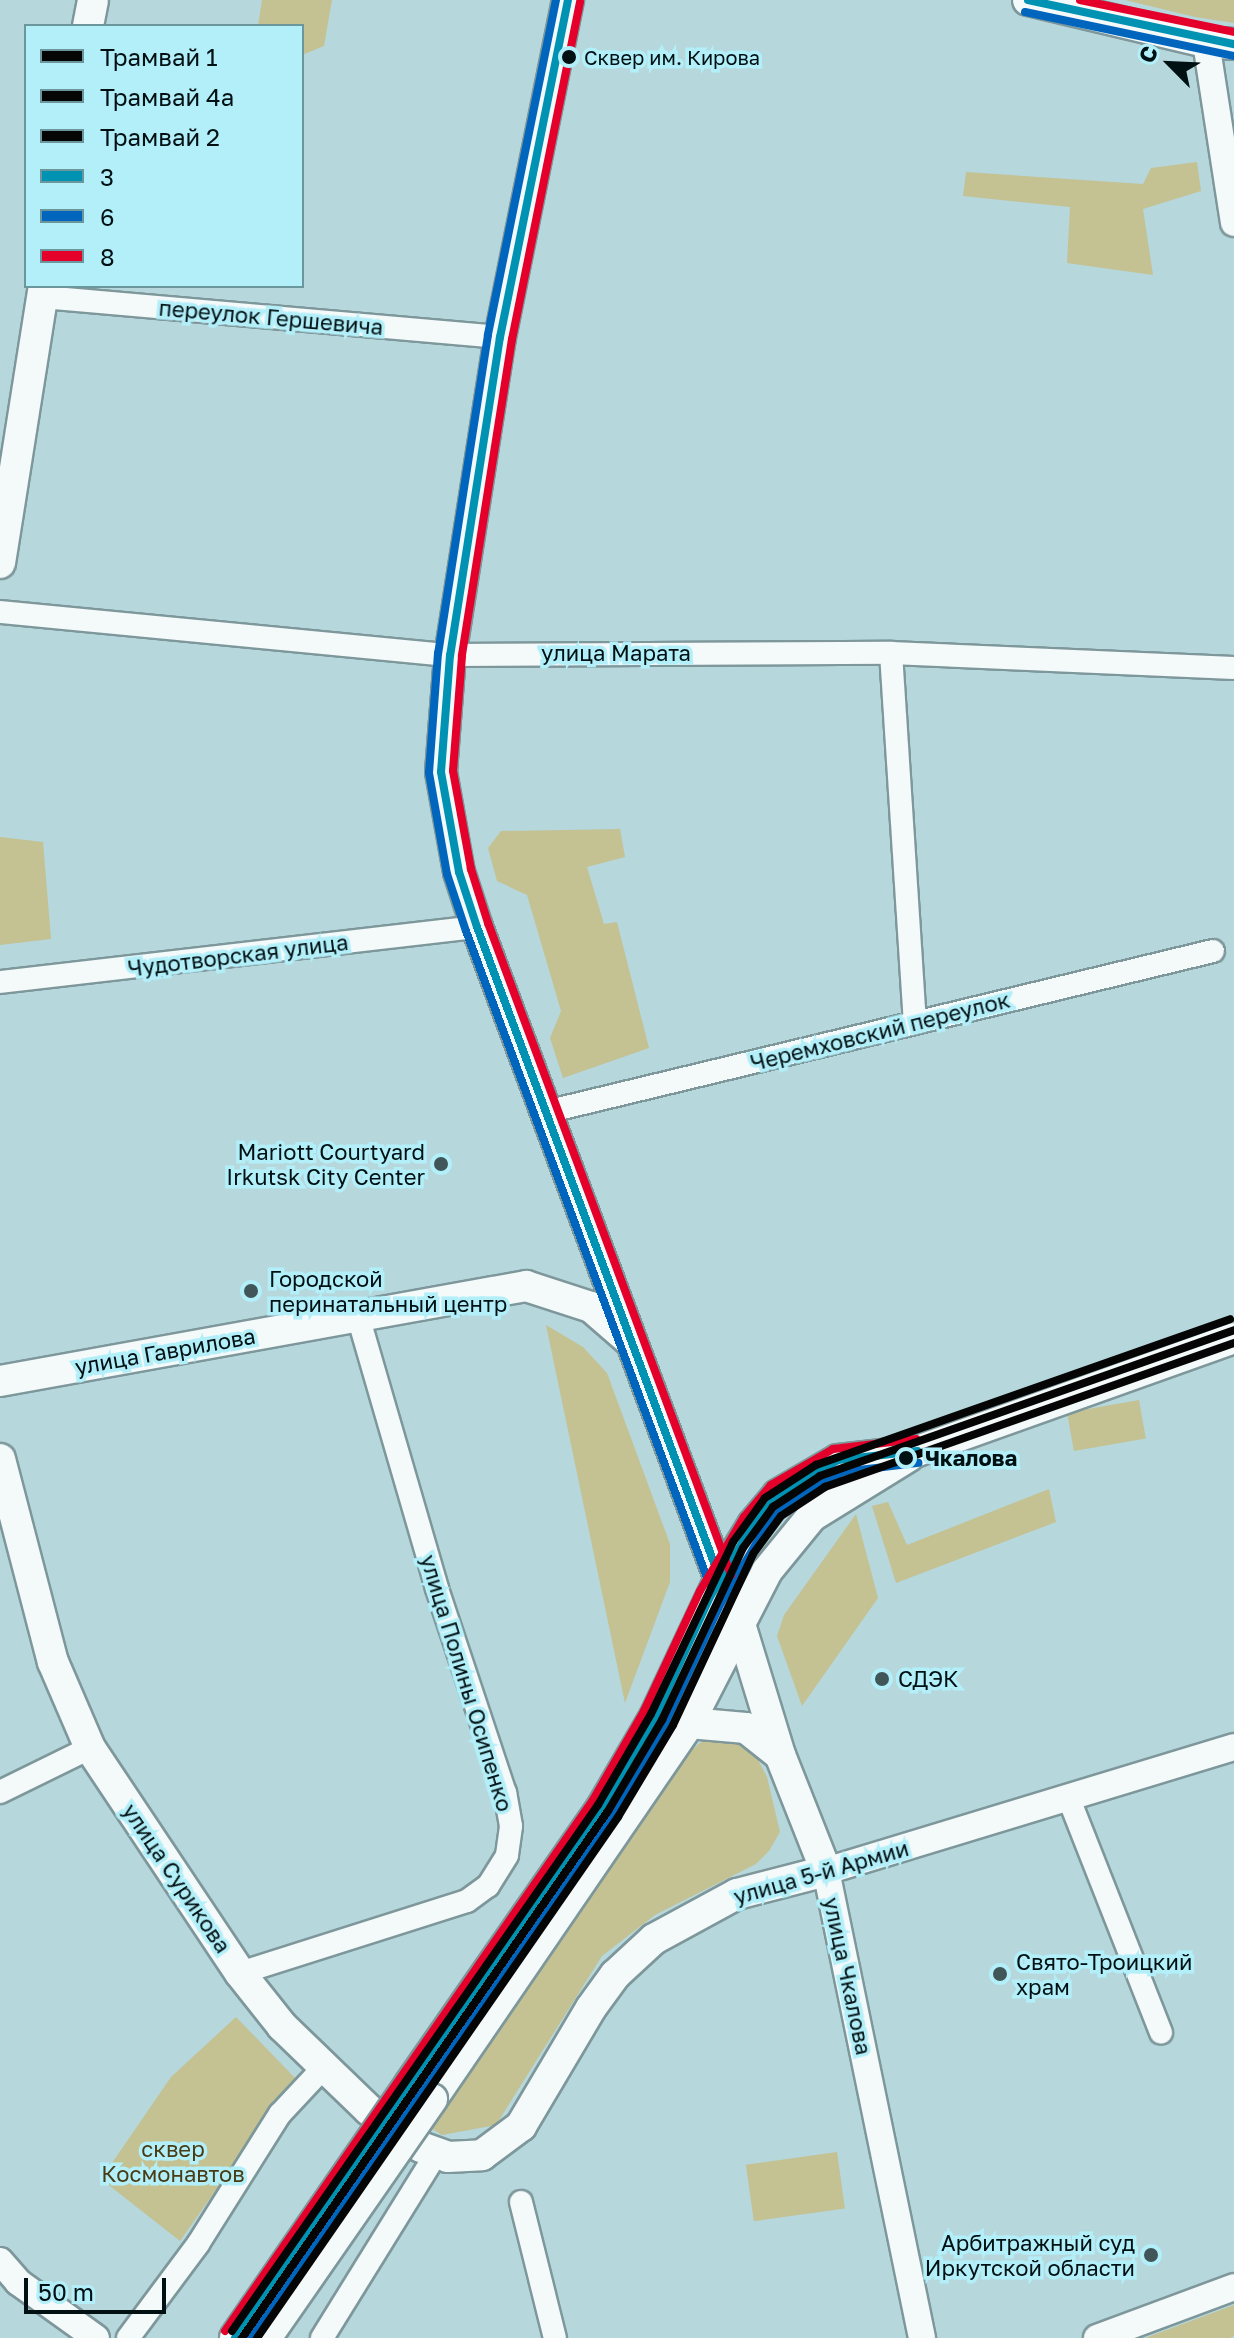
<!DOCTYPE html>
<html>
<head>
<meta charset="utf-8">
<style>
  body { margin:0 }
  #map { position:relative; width:1234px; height:2338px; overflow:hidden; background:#b6d7dc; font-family:"Golos Text",sans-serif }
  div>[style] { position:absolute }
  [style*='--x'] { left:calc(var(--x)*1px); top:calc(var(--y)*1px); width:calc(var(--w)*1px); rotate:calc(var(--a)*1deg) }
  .green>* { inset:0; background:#c4c192; transform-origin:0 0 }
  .roads { filter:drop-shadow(2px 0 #7d979b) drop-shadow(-2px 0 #7d979b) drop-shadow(0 2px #7d979b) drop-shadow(0 -2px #7d979b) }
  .minor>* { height:22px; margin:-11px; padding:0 11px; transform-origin:11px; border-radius:11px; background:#f4f9fa }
  .tertiary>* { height:26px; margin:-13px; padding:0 13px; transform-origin:13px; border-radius:13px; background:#f4f9fa }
  .secondary>* { height:30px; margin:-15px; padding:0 15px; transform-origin:15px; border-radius:15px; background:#f4f9fa }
  .bridges { filter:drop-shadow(2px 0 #7d979b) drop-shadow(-2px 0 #7d979b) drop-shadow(0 2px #7d979b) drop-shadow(0 -2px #7d979b) }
  .secondary-bridge>* { height:30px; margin:-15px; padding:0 15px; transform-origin:15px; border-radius:15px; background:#f4f9fa }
  .bus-1>* { height:8px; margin:-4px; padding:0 4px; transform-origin:4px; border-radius:4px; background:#0092b2 }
  .bus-2>* { height:8px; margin:-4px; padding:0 4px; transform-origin:4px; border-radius:4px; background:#0065bd }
  .bus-3>* { height:8px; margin:-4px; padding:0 4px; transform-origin:4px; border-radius:4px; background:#e4002b }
  .tram-1>* { height:8px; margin:-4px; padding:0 4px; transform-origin:4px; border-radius:4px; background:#050505 }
  .tram-2>* { height:8px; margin:-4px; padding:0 4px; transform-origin:4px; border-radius:4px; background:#050505 }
  .tram-3>* { height:8px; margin:-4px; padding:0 4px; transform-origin:4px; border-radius:4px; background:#050505 }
  .dots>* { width:22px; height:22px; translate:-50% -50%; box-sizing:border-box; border:4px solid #b3eff9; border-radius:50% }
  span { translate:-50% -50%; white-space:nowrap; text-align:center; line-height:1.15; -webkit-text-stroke:7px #b3eff9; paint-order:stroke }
  .bus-label { font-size:20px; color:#001013 }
  .left { translate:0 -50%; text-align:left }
  .street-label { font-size:22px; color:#001013 }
  .poi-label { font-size:22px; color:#001013 }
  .right { translate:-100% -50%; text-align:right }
  .stop-label { font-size:22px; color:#001013; font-weight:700 }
  .park-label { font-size:22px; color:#493b14 }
  .legend { position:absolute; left:24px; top:24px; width:280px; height:264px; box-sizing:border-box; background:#b3eff9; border:2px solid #6b969d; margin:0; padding:10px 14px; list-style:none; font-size:24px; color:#001013 }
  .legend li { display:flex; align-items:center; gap:16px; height:40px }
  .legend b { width:40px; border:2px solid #6b969d }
  .north { position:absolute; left:1130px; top:24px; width:80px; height:80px; -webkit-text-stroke:6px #b3eff9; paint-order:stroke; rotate:294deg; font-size:22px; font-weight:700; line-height:32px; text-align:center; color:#001013 }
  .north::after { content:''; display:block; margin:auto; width:28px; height:36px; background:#001013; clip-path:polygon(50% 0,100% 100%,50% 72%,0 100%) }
  .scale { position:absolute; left:24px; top:2278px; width:142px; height:36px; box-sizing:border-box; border:4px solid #001013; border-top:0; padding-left:10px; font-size:24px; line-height:28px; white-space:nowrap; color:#001013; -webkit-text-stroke:6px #b3eff9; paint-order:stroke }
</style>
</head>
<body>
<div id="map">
  <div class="green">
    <i style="clip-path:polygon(262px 0,332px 0,324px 46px,302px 55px,302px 26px,258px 26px)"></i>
    <i style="clip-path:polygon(1125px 0,1234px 0,1234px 23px,1195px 17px)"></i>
    <i style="clip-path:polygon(1197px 162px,1201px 191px,1143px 209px,1153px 275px,1067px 263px,1070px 207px,963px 196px,966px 172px,1143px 184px,1151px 168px)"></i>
    <i style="clip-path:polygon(620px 829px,625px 857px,587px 867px,604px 924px,617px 922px,649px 1048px,563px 1078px,550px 1038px,561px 1011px,527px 895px,497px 881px,488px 848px,501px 831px)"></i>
    <i style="clip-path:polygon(0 837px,43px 842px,51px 939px,0 945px)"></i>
    <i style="clip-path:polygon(546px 1325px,583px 1347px,607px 1373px,670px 1544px,670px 1582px,625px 1703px)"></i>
    <i style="left:1139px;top:1400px;width:39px;height:73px;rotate:80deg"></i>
    <i style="clip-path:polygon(1049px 1489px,1056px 1522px,896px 1583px,872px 1506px,888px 1502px,907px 1545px)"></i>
    <i style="clip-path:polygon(856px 1514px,878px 1598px,802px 1706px,777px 1636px,784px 1615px)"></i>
    <i style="clip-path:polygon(706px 1738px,739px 1740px,753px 1750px,767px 1777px,780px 1832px,769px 1851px,756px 1864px,655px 1915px,602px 1956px,496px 2125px,442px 2135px,429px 2127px,687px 1754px)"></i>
    <i style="clip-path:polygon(236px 2017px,295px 2078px,180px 2241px,101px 2179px,171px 2077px)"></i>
    <i style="left:837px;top:2152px;width:57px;height:92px;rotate:82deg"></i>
    <i style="clip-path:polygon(1234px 2305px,1234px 2336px,1230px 2338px,1145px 2338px)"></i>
  </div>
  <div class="roads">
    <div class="minor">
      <i style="--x:42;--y:297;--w:460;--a:5"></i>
      <i style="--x:0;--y:612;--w:452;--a:5.5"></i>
      <i style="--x:450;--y:655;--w:441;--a:-0.3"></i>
      <i style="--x:891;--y:653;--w:343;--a:2.5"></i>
      <i style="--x:891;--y:653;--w:370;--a:86.3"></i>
      <i style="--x:0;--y:982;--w:480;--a:-6.6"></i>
      <i style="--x:546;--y:1112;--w:686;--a:-13.57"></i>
      <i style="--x:0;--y:1792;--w:100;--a:-26.1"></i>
      <i style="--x:1069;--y:1799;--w:251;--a:68.5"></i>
      <i style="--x:240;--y:1973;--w:238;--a:-17.6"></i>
      <i style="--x:467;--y:1901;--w:26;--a:-36"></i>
      <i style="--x:488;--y:1886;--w:36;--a:-58"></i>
      <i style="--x:507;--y:1855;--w:29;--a:-82"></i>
      <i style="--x:511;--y:1826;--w:34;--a:-100"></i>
      <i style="--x:505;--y:1793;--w:216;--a:-108.4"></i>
      <i style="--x:437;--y:1588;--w:283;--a:-106.2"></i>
      <i style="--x:521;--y:2202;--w:140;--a:76"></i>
      <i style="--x:128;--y:2338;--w:117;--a:-53.3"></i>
      <i style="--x:198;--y:2244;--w:154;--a:-57.8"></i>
      <i style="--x:280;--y:2114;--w:62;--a:-47"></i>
      <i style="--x:322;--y:2338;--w:216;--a:-58.2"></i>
    </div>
    <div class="tertiary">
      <i style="--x:1206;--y:42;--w:183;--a:81.2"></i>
      <i style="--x:0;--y:2261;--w:28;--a:49"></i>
      <i style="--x:18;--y:2282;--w:96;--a:35.7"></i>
      <i style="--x:922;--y:2338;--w:477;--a:-101.6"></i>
      <i style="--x:826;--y:1871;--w:426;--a:-16.9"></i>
      <i style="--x:1097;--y:2338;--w:146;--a:-20.4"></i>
    </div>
    <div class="secondary">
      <i style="--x:568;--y:0;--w:344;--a:101.4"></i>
      <i style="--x:500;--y:337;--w:322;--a:98.9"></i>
      <i style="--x:450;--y:655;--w:117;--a:94.4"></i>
      <i style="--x:441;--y:772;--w:102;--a:79.8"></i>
      <i style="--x:459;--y:872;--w:58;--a:71.9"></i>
      <i style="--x:477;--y:927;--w:696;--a:69.56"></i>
      <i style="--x:720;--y:1579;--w:48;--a:78"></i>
      <i style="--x:730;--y:1626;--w:25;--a:99"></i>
      <i style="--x:1028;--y:0;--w:183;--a:13.3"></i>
      <i style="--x:1206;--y:42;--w:28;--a:4"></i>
      <i style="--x:88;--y:26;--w:26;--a:-79"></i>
      <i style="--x:0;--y:563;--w:280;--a:-81"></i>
      <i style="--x:0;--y:1381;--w:535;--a:-10.24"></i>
      <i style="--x:526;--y:1286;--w:68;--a:17.9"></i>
      <i style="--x:591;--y:1307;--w:50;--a:41"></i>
      <i style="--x:0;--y:1459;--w:210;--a:75.4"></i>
      <i style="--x:53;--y:1662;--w:94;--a:66.7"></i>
      <i style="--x:90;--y:1748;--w:270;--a:56.3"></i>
      <i style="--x:240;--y:1973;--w:68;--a:51.6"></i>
      <i style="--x:282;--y:2026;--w:121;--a:44"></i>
      <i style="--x:369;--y:2110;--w:64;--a:35.4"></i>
      <i style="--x:421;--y:2147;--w:29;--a:20"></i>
      <i style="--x:448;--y:2157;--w:34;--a:-3"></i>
      <i style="--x:482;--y:2155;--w:49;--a:-36.6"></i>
      <i style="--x:521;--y:2126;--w:137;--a:-59.3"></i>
      <i style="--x:591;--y:2008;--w:41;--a:-54"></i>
      <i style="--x:615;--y:1975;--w:53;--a:-42.7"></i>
      <i style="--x:654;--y:1939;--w:94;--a:-28.5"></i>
      <i style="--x:737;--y:1894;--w:92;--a:-14.5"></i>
      <i style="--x:826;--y:1871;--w:125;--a:-111.6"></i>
      <i style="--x:780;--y:1755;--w:137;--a:-107"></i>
      <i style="--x:689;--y:1723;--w:57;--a:5"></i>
      <i style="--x:746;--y:1728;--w:43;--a:38.5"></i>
      <i style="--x:410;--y:2084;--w:338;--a:-55.2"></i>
      <i style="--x:603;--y:1806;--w:103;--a:-59.7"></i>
      <i style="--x:655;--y:1717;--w:153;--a:-64.8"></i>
      <i style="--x:720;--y:1579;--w:63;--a:-58.6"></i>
      <i style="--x:753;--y:1525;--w:39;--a:-50"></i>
      <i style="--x:778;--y:1495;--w:69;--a:-30.3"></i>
      <i style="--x:838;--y:1460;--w:80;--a:-6.5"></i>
      <i style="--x:917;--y:1451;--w:337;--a:-19.6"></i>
      <i style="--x:432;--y:2099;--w:455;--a:-55.6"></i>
      <i style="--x:689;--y:1723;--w:171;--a:-62.8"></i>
      <i style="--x:767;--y:1571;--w:71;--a:-50.7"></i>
      <i style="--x:812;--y:1516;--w:114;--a:-31.7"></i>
    </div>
  </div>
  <div class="bridges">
    <div class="secondary-bridge">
      <i style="--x:235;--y:2338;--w:308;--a:-55.4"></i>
      <i style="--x:266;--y:2338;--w:291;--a:-55.2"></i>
    </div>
  </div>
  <div class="bus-1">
    <i style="--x:568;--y:0;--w:344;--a:101.4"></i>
    <i style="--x:500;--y:337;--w:322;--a:98.9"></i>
    <i style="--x:450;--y:655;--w:117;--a:94.4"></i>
    <i style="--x:441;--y:772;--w:102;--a:79.8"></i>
    <i style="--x:459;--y:872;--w:58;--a:71.9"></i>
    <i style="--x:477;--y:927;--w:696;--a:69.56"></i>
    <i style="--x:1028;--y:0;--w:211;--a:12.1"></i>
    <i style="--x:235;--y:2338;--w:647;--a:-55.33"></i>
    <i style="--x:603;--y:1806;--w:103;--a:-59.7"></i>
    <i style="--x:655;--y:1717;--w:132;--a:-65.4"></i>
    <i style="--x:710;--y:1597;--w:84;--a:-59.2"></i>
    <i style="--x:753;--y:1525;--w:39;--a:-50"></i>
    <i style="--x:778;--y:1495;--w:69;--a:-30.3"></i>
    <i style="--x:838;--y:1460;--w:80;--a:-6.5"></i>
  </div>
  <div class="bus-2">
    <i style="--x:556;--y:0;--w:342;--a:101.5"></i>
    <i style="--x:488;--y:335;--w:322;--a:98.9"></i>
    <i style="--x:438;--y:653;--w:120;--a:94.3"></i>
    <i style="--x:429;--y:773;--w:103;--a:79.9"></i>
    <i style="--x:447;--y:874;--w:60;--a:71.6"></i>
    <i style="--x:466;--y:931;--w:696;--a:69.56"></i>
    <i style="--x:1025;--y:12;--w:213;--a:11.9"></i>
    <i style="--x:250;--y:2338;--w:638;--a:-55.34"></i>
    <i style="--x:613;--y:1813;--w:104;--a:-60"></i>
    <i style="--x:665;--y:1723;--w:132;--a:-65"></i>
    <i style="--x:721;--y:1603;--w:82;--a:-59.4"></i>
    <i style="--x:763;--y:1532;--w:36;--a:-51"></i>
    <i style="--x:786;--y:1504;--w:64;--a:-29.7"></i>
    <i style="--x:842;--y:1472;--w:77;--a:-6.8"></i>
  </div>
  <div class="bus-3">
    <i style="--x:1080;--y:0;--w:157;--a:11.7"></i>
    <i style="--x:580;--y:2;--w:344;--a:101.4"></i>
    <i style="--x:512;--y:339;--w:321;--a:99"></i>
    <i style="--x:462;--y:656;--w:115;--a:94.5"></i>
    <i style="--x:453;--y:771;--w:100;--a:79.6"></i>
    <i style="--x:471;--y:869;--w:57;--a:72.5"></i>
    <i style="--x:488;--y:923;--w:696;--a:69.56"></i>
    <i style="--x:225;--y:2331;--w:646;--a:-55.28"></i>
    <i style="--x:593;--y:1800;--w:103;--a:-60.2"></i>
    <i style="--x:644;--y:1711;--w:132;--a:-65"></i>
    <i style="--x:700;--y:1591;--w:86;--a:-59.3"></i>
    <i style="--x:744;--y:1517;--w:42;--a:-49.8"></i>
    <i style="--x:771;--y:1485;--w:72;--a:-30.1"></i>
    <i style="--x:833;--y:1449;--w:84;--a:-6.9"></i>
  </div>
  <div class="tram-1">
    <i style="--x:242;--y:2338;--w:642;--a:-55.22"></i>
    <i style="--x:608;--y:1811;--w:106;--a:-59.3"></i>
    <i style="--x:662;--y:1720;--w:190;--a:-64.8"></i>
    <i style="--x:743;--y:1548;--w:51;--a:-53.8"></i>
    <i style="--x:773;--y:1507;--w:56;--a:-33.4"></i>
    <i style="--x:820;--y:1476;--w:439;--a:-19.4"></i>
  </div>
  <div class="tram-2">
    <i style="--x:257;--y:2338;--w:634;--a:-55.28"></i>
    <i style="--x:618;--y:1817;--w:107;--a:-59.1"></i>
    <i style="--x:673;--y:1725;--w:189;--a:-64.9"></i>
    <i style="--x:753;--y:1554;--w:47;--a:-53.6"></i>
    <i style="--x:781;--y:1516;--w:53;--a:-33.4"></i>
    <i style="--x:825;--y:1487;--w:434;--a:-19.4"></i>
  </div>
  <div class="tram-3">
    <i style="--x:232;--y:2331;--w:641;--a:-55.17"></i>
    <i style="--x:598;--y:1805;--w:105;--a:-59.8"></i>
    <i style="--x:651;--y:1714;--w:191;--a:-64.5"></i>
    <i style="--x:733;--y:1542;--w:54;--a:-54"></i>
    <i style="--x:765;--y:1498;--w:61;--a:-32.9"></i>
    <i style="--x:816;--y:1465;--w:439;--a:-19.4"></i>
  </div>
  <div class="dots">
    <i style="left:569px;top:57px;background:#001013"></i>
    <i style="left:441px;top:1164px;background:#405659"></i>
    <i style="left:251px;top:1291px;background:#405659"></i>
    <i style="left:906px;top:1458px;background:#001013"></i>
    <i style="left:882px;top:1679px;background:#405659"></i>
    <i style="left:1000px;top:1974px;background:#405659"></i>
    <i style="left:1151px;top:2255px;background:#405659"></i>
  </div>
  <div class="bus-label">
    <span class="left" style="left:584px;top:57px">Сквер им. Кирова</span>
  </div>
  <div class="street-label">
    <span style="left:271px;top:317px;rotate:5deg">переулок Гершевича</span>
    <span style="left:616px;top:653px">улица Марата</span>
    <span style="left:238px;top:955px;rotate:-7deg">Чудотворская улица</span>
    <span style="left:880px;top:1031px;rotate:-14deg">Черемховский переулок</span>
    <span style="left:165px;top:1351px;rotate:-10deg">улица Гаврилова</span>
    <span style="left:467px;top:1683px;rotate:73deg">улица Полины Осипенко</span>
    <span style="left:821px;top:1872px;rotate:-16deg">улица 5-й Армии</span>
    <span style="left:177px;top:1878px;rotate:56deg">улица Сурикова</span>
    <span style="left:848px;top:1976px;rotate:78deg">улица Чкалова</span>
  </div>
  <div class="poi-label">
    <span class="right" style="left:425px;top:1164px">Mariott Courtyard<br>Irkutsk City Center</span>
    <span class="left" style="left:269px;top:1291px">Городской<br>перинатальный центр</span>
    <span class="left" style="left:898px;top:1679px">СДЭК</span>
    <span class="left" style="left:1016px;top:1974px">Свято-Троицкий<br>храм</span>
    <span class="right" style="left:1135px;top:2255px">Арбитражный суд<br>Иркутской области</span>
  </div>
  <div class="stop-label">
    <span class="left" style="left:925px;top:1458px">Чкалова</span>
  </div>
  <div class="park-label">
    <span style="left:173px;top:2161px">сквер<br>Космонавтов</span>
  </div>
  <ul class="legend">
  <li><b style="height:10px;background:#050505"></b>Трамвай 1</li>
  <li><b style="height:10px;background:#050505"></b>Трамвай 4a</li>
  <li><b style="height:10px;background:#050505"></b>Трамвай 2</li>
  <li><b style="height:10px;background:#0092b2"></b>3</li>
  <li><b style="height:10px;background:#0065bd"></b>6</li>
  <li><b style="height:10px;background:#e4002b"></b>8</li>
  </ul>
  <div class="north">С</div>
  <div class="scale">50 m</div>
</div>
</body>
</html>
